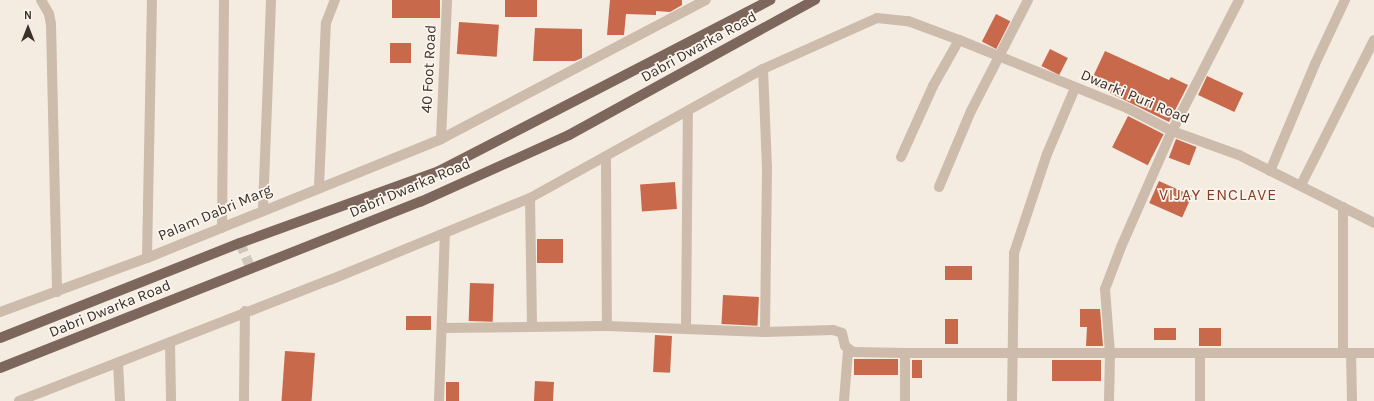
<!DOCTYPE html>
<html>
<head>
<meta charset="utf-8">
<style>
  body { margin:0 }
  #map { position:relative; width:1374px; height:401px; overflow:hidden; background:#f4ebe1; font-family:Karla,sans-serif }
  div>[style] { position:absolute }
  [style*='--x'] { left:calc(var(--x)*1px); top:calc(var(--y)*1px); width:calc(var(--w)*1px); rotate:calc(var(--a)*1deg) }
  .building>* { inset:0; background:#c8694b; transform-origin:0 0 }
  .street-tunnel>* { height:10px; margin-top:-5px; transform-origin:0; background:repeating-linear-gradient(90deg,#cfc6bd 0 10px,transparent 0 15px) }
  .street>* { height:10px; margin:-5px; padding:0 5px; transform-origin:5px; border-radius:5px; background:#cdbbac }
  .primary>* { height:10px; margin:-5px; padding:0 5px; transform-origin:5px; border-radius:5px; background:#7d675c }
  span { translate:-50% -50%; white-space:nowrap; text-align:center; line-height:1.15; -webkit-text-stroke:3.5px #fbf5ee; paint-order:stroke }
  .street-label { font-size:15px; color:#3b302b }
  .neighbourhood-label { font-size:16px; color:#8c3b22; letter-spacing:1px }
  .north { position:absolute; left:8px; top:8px; width:40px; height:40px; -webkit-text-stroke:3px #fbf5ee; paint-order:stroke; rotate:0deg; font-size:11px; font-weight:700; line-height:16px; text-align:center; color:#3b302b }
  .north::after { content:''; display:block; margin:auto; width:14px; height:18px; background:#3b302b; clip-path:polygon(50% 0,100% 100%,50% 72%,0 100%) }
</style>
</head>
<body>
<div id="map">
  <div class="building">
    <i style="left:392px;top:0;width:48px;height:18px"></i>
    <i style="left:505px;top:0;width:32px;height:17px"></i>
    <i style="clip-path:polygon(610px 0,682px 0,682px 5px,670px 12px,656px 11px,656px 15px,626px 14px,624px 35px,607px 35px)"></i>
    <i style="left:996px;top:14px;width:16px;height:31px;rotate:27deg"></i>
    <i style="left:459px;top:22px;width:40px;height:32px;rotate:4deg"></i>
    <i style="clip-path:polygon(535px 28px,582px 29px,582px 58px,575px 61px,533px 61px)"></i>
    <i style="left:390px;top:43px;width:21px;height:20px"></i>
    <i style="left:1050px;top:49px;width:20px;height:19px;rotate:27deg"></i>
    <i style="clip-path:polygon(1105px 51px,1169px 80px,1171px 77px,1188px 85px,1169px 122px,1090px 83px)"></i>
    <i style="left:1207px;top:76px;width:40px;height:21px;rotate:25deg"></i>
    <i style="left:1128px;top:116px;width:40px;height:35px;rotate:27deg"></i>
    <i style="left:1176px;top:139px;width:22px;height:20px;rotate:21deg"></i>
    <i style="left:1159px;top:181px;width:36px;height:24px;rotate:24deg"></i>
    <i style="left:675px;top:182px;width:27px;height:35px;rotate:86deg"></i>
    <i style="left:537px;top:239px;width:26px;height:24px"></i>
    <i style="left:945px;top:266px;width:27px;height:14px"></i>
    <i style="left:470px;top:283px;width:24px;height:38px;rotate:2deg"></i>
    <i style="left:723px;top:295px;width:36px;height:29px;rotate:3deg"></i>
    <i style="clip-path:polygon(1080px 309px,1100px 309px,1103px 346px,1086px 346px,1087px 327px,1080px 327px)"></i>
    <i style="left:406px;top:316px;width:25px;height:14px"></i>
    <i style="left:945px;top:319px;width:13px;height:25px"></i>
    <i style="left:1154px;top:328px;width:22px;height:12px"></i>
    <i style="left:1221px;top:328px;width:18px;height:22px;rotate:90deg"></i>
    <i style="left:655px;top:335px;width:17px;height:37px;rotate:3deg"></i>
    <i style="left:285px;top:351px;width:30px;height:50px;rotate:4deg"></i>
    <i style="left:854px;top:359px;width:44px;height:16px"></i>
    <i style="left:912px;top:360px;width:10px;height:18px"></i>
    <i style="left:1052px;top:360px;width:49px;height:21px"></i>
    <i style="left:535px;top:381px;width:19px;height:20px;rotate:3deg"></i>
    <i style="left:446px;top:382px;width:13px;height:19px"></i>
  </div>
  <div class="street-tunnel">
    <i style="--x:240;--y:243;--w:28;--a:67"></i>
  </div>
  <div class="street">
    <i style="--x:41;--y:0;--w:16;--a:60"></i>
    <i style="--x:49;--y:14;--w:10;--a:79"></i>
    <i style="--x:51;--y:24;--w:268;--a:88.7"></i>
    <i style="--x:763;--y:69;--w:98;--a:87.7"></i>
    <i style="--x:767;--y:167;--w:165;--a:90.7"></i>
    <i style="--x:441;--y:139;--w:139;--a:-87.5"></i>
    <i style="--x:901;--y:157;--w:78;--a:-65.7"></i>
    <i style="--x:933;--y:86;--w:53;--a:-60.5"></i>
    <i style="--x:606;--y:158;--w:168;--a:89.7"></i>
    <i style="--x:1270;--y:171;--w:116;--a:-67.2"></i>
    <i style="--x:1315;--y:64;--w:71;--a:-64.9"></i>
    <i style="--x:1301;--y:185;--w:162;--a:-63.3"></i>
    <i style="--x:319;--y:187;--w:164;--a:-87.6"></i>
    <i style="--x:326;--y:23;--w:25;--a:-69"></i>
    <i style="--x:939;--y:187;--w:82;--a:-67.2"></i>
    <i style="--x:971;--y:111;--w:125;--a:-62.8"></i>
    <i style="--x:530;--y:198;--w:128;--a:89.1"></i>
    <i style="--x:1343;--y:207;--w:146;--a:90"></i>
    <i style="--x:263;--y:209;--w:209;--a:-87.8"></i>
    <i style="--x:222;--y:228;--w:228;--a:-89.5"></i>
    <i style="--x:147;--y:258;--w:258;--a:-88.9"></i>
    <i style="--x:0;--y:312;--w:157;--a:-20.2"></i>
    <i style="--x:147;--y:258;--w:317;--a:-22"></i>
    <i style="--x:441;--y:139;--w:299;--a:-27.7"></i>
    <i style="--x:442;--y:328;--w:165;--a:-0.7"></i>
    <i style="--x:607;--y:326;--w:158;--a:2.2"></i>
    <i style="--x:765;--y:332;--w:68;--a:-1.7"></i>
    <i style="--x:833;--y:330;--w:9;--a:18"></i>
    <i style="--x:842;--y:333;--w:13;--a:77"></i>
    <i style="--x:845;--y:346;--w:10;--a:37"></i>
    <i style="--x:853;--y:352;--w:52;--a:1.1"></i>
    <i style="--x:686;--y:328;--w:217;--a:-89.5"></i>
    <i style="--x:170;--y:342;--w:59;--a:89"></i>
    <i style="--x:1351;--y:353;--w:48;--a:88.8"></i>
    <i style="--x:118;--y:363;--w:38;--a:87"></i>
    <i style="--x:19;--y:401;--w:334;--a:-21.3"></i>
    <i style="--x:330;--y:280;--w:216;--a:-22.3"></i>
    <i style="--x:530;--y:198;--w:266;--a:-29"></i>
    <i style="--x:763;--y:69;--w:125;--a:-24.1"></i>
    <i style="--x:877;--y:18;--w:31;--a:6"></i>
    <i style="--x:908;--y:21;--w:54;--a:20.4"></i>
    <i style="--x:959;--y:40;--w:181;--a:22"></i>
    <i style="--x:1127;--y:108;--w:51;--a:27.1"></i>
    <i style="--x:1172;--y:131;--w:71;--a:19.7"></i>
    <i style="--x:1239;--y:155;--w:151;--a:26.7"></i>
    <i style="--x:244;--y:401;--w:90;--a:-89.4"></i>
    <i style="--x:439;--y:401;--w:168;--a:-88"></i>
    <i style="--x:844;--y:401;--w:51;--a:-85.5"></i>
    <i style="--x:905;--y:401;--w:48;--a:-90"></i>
    <i style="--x:905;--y:353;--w:469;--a:0"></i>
    <i style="--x:1012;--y:401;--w:148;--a:-89.2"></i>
    <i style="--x:1014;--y:253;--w:104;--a:-71.6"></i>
    <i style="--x:1047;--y:154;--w:72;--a:-67"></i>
    <i style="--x:1109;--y:401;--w:48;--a:-88.8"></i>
    <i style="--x:1110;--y:353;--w:64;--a:-94.5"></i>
    <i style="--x:1105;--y:289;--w:45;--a:-69.1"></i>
    <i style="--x:1121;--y:247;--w:127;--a:-66.3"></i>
    <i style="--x:1172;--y:131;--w:147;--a:-62.9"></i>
    <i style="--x:1200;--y:401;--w:48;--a:-90"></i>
  </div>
  <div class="primary">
    <i style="--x:0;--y:338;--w:258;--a:-21.6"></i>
    <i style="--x:240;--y:243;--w:212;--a:-19.9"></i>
    <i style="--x:439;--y:171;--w:373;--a:-27.3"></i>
    <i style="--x:0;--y:368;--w:452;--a:-21.6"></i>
    <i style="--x:420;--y:202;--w:163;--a:-24.2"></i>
    <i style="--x:569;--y:135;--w:281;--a:-28.8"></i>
  </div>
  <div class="street-label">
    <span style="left:699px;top:47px;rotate:-29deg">Dabri Dwarka Road</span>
    <span style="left:429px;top:69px;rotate:-87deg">40 Foot Road</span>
    <span style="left:1135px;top:97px;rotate:23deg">Dwarki Puri Road</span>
    <span style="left:410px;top:188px;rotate:-23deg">Dabri Dwarka Road</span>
    <span style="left:215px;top:213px;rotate:-23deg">Palam Dabri Marg</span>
    <span style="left:110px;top:309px;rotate:-22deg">Dabri Dwarka Road</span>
  </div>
  <div class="neighbourhood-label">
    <span style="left:1218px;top:195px">VIJAY ENCLAVE</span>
  </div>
  <div class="north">N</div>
</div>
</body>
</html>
